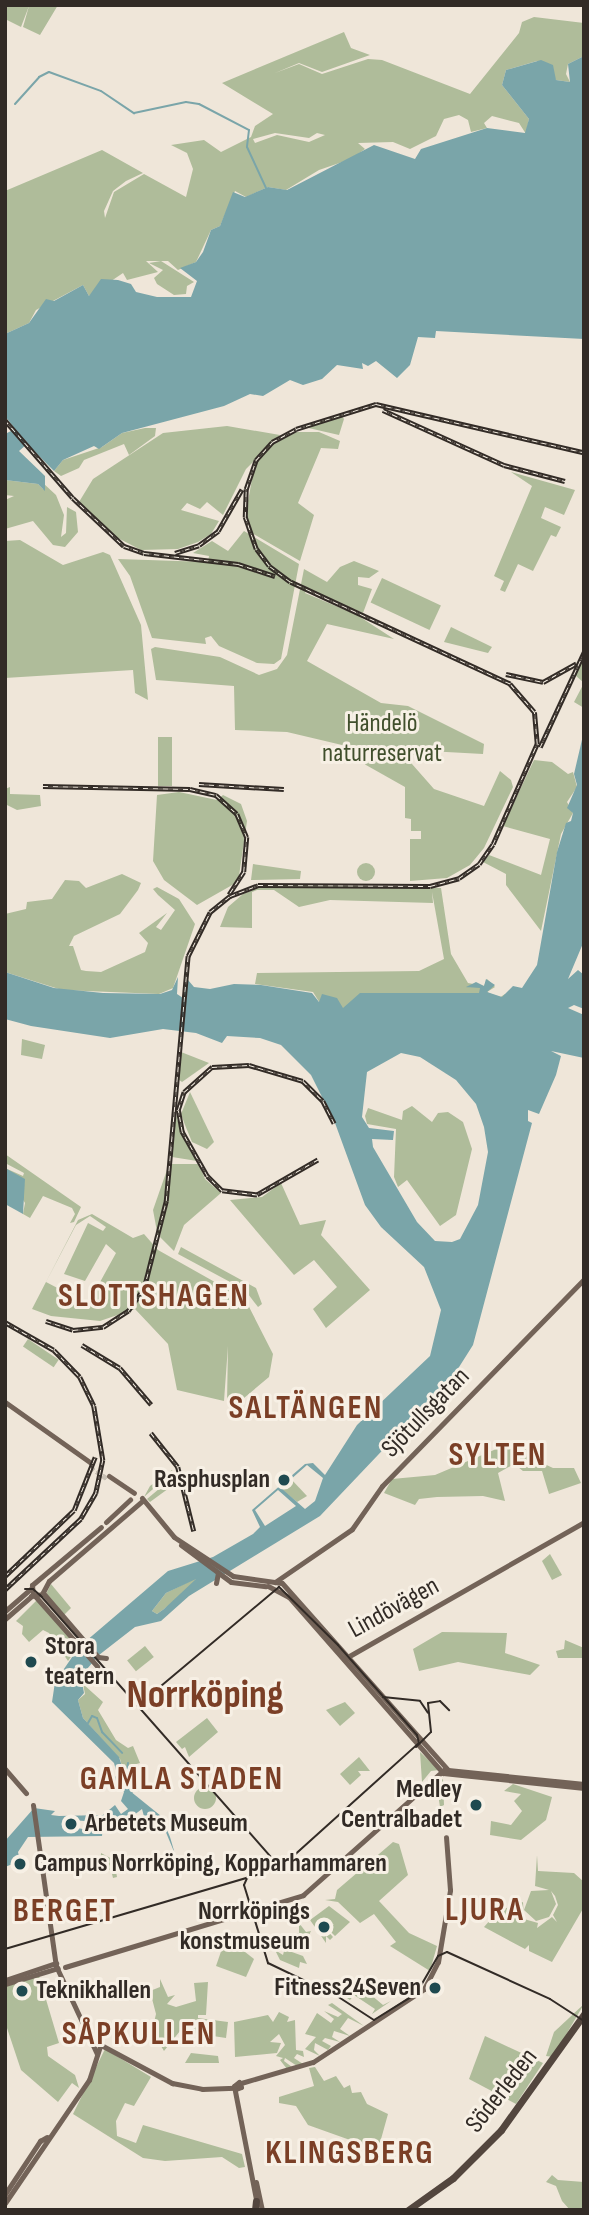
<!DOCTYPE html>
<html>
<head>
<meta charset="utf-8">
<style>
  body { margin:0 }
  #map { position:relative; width:589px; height:2215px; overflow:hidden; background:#efe6d9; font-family:"Sofia Sans Condensed",sans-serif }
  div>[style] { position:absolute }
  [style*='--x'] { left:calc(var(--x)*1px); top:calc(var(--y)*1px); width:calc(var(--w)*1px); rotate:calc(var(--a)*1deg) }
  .green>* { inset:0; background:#afbc9a; transform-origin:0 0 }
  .round { border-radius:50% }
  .water>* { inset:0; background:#7aa5a9 }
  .stream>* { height:2px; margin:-1px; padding:0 1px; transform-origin:1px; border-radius:1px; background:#7aa5a9 }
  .major-tunnel>* { height:5px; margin-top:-2.5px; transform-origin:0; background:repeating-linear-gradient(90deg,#c9c1b5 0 5px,transparent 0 7.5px) }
  .major>* { height:5px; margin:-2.5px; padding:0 2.5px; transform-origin:2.5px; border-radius:2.5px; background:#736358 }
  .highway>* { height:7px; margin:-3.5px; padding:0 3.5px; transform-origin:3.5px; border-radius:3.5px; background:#53463e }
  .tram>* { height:2px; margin:-1px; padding:0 1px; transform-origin:1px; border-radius:1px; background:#322b26 }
  .rail>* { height:4.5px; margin-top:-2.25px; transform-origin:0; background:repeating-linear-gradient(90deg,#f7f0e5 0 5px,#322b26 0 10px); box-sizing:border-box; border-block:2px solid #322b26 }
  .dots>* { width:19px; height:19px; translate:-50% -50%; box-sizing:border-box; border:4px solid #f7f0e5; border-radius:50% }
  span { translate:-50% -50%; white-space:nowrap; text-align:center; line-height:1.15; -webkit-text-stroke:6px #f7f0e5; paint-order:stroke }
  .park-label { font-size:26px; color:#404f2c }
  .street-label { font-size:26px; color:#322b26 }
  .poi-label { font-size:26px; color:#322b26; font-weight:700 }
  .right { translate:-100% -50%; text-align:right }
  .left { translate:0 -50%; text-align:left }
  .district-label { font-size:33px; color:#7b3f26; font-weight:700; letter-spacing:2px }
  .town-label { font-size:40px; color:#7b3f26; font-weight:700 }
  .frame { position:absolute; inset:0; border:7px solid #322b26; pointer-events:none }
</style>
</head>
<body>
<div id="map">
  <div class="green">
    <i style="clip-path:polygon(5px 5px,28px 6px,27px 5px,58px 5px,40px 35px,23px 27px,29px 6px,21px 27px,5px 19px)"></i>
    <i style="clip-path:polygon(evenodd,534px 17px,584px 23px,584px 56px,568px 64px,566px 74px,570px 82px,556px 80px,537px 61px,506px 70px,502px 85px,529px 119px,526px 134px,519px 123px,492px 116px,484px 123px,487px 128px,471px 132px,468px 120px,459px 115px,444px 119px,436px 136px,410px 149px,393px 142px,358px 143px,365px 149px,351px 159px,319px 170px,286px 190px,268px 187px,246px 197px,235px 191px,220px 226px,211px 230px,196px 262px,178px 270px,168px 261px,146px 261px,158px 272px,127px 280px,123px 273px,89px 296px,83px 285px,36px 310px,29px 323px,5px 334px,5px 191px,102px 150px,143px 173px,126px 181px,113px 191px,104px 211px,105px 218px,114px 192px,144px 174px,186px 197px,193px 169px,187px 153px,171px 145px,204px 140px,221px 152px,251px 137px,255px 126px,273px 114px,222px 83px,344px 32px,351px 48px,370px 55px,322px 72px,299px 63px,275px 73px,299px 64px,322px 74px,368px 59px,382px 60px,470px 94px,519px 33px,522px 22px,534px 17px,275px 133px,309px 138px,317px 133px,325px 135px,309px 142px,277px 135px,255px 143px,253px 139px,275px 133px)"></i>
    <i style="clip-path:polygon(161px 261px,194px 282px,187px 286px,186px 294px,174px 295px,157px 284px,154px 278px,163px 270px,149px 263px)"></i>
    <i style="clip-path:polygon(341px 415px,344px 419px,339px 435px,304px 427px)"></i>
    <i style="clip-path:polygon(227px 426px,280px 435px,246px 469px,223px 515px,207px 502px,200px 509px,187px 503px,181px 510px,219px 521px,211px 534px,198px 542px,178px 549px,141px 550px,114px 536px,79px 502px,93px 479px,163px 433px)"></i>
    <i style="clip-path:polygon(145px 428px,156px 428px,155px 436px,129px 455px,124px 444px,84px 460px,79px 468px,61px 476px,54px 471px,63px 460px,102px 447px,122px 433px)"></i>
    <i style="clip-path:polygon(297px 432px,319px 432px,340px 441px,338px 449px,321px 448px,298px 503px,314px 515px,300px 561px,250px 532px,246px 512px,255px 463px,270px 445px)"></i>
    <i style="clip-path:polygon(511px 472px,575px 490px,564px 515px,545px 507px,541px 518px,561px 527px,556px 537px,551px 535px,533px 571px,518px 564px,505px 592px,500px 590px,504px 581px,494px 576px,532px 486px)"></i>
    <i style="clip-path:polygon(5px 480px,38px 484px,43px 489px,43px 483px,56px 495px,64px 515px,61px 537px,66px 533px,67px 507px,76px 512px,78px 532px,65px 547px,53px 545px,33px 521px,5px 529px,5px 500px,14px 496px,5px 495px)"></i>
    <i style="clip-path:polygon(244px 531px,299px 564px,281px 659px,274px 664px,257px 663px,219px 646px,211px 636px,205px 638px,206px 644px,152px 638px,130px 576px,118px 559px,208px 562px,209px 556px,193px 553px,212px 541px,228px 551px)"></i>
    <i style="clip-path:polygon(20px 540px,63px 565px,103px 552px,110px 555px,141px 625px,148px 700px,135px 693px,133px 670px,5px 678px,5px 541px)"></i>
    <i style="clip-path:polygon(354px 561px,379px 571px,369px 578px,358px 577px,358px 585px,372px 589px,363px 613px,307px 589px,305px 593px,357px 615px,394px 639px,327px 624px,307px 661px,381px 703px,408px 706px,484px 744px,483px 754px,428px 751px,426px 756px,413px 755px,412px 764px,434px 789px,484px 806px,500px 771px,511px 780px,513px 787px,484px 848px,470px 865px,447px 878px,410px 881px,410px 839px,421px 839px,421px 831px,411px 831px,411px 819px,405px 818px,405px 787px,366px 765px,342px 745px,287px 732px,235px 730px,234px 686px,156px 680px,151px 649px,155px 647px,220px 657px,259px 675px,277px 669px,287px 655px,304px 569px,327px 582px,340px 567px)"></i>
    <i style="left:382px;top:578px;width:65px;height:27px;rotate:25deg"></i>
    <i style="clip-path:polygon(451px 627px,492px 647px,488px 653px,444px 642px)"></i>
    <i style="clip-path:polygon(584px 656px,584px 708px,574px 702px,584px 683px,575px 675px)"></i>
    <i style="left:172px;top:737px;width:49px;height:14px;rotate:90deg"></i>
    <i style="clip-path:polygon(534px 760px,552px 762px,568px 774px,573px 772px,577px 787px,567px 802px,573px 813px,561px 834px,541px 931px,506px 885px,506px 874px,483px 862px,489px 855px,541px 875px,550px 839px,503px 826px)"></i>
    <i style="clip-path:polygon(10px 787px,10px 794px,40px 795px,41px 806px,17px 810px,5px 804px,5px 789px)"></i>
    <i style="clip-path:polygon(179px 792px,217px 800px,223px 795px,241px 804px,247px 821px,239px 876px,234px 884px,197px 905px,164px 880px,153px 861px,157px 795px)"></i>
    <i class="round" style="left:357px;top:863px;width:18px;height:18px"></i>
    <i style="clip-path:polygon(253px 864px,301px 871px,300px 879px,251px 880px)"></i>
    <i style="clip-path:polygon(122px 874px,141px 883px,138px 890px,120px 914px,74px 936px,69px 946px,73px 946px,81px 970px,86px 971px,101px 972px,145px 952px,148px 943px,139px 933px,167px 913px,156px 927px,161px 930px,175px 910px,158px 895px,153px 889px,157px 887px,179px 899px,195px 924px,173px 988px,159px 994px,62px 990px,5px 972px,5px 914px,26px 909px,27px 902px,52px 899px,65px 880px,79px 881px,86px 888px)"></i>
    <i style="clip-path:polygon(290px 885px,441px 888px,451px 954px,468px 983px,484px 986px,487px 979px,495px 987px,487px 992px,499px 998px,505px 994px,503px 1008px,323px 1008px,313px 992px,255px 984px,257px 973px,419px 971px,444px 959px,432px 892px,433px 903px,330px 900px,299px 907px,274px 890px,257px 890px,252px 892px,252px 928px,220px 927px,228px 907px,243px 894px,264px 886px)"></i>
    <i style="clip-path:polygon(22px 1039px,45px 1045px,42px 1059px,21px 1055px)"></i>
    <i style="clip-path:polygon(181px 1052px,209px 1063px,182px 1082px,178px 1079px)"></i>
    <i style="clip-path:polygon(190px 1092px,214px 1142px,207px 1149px,192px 1142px,185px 1125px,181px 1114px)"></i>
    <i style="clip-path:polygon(412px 1106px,432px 1122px,438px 1113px,448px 1112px,463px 1122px,472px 1149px,456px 1215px,440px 1226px,407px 1180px,398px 1187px,394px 1177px,396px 1129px,367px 1124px,365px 1116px,368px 1108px,402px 1120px,403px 1111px)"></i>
    <i style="clip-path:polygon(176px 1115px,184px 1139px,197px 1161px,172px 1157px)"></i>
    <i style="clip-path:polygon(5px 1154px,81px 1207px,74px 1222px,70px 1223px,75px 1214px,72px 1208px,43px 1196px,30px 1218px,23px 1214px,25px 1203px,5px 1168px,23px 1176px,24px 1173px,5px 1163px)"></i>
    <i style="clip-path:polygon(171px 1164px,199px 1164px,205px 1179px,221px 1193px,184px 1225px,174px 1251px,160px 1237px)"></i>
    <i style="clip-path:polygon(168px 1167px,161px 1226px,158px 1237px,153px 1210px)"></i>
    <i style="clip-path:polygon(281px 1183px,300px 1225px,326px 1220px,321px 1235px,370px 1290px,326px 1328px,313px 1309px,337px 1287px,314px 1260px,294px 1275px,230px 1200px,262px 1197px)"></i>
    <i style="clip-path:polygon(evenodd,92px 1214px,133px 1238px,144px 1234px,158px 1250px,245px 1299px,273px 1354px,269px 1377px,232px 1408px,227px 1403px,228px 1346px,224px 1401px,177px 1390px,168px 1344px,135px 1309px,100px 1321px,51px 1316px,32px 1309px,78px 1220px,92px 1214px,90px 1216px,106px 1227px,103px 1231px,88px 1223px,64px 1274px,85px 1281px,106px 1244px,116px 1253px,88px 1304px,46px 1282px,76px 1225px,90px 1216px)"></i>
    <i style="clip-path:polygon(181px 1247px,256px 1288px,262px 1304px,258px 1307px,245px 1290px,178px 1254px)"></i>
    <i style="left:28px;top:1339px;width:37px;height:9px;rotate:34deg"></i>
    <i style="clip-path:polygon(501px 1447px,526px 1449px,527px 1456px,553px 1468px,574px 1468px,581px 1483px,549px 1494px,542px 1471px,523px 1471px,514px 1464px,498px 1473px,505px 1501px,483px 1496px,437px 1497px,419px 1499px,415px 1505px,384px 1493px,392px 1479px,435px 1475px)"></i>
    <i style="clip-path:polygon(172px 1470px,176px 1483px,150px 1502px,147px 1499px,172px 1478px,171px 1473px,144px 1497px,150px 1486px)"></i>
    <i style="clip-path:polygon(291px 1479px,307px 1496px,297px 1502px,280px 1488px)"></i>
    <i style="clip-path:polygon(550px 1554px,562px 1575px,552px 1580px,542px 1561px)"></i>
    <i style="clip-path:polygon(196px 1578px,195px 1584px,164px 1609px,157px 1614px,152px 1611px,166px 1593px)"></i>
    <i style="clip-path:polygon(51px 1584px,71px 1608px,64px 1615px,46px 1594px)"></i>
    <i style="clip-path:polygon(37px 1600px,79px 1645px,68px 1661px,49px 1633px,43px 1630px,29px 1642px,22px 1634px,23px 1626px,16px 1621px)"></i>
    <i style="clip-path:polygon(442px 1632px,507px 1633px,505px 1653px,540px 1665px,530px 1675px,458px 1662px,419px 1671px,413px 1649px)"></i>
    <i style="clip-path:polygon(565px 1640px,584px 1648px,584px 1658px,558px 1658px,556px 1651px,564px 1649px)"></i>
    <i style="left:145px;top:1646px;width:14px;height:23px;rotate:51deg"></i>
    <i style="clip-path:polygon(83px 1684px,103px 1702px,98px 1710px,116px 1740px,128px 1748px,133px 1746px,140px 1763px,133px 1765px,126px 1780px,120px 1759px,83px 1718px,78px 1700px,85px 1694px)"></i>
    <i style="clip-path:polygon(345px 1702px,355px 1713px,340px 1726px,326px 1710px)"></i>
    <i style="clip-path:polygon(207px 1718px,218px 1732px,189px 1757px,185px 1747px,182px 1749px,176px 1742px)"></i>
    <i style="clip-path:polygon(420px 1752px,439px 1770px,431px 1771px,422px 1782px)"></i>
    <i style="clip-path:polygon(359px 1757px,370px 1771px,358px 1771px,361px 1775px,350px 1785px,340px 1774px)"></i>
    <i style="clip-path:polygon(443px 1779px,444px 1805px,440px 1807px,438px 1794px,430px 1787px)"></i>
    <i style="clip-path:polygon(513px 1784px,552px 1797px,546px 1820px,521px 1840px,490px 1835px,491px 1821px,511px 1825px,522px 1811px,514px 1801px,521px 1794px,504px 1791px)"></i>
    <i class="round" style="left:194px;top:1787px;width:22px;height:22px"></i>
    <i style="clip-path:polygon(393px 1842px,399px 1844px,408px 1875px,379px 1901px,409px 1933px,437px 1946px,430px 1971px,390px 1946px,396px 1942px,374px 1914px,360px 1923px,338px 1902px,325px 1900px,335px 1899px,337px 1890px)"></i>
    <i style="clip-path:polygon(101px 1853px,114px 1860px,117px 1877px,113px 1878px,111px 1870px,100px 1869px)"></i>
    <i style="clip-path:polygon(537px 1855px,538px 1871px,574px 1873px,584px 1882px,584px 1907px,552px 1962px,529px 1951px,529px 1945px,525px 1949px,484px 1927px,498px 1911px,523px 1902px,524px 1919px,538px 1923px,537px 1928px,552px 1917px,557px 1922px,553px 1915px,558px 1905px,555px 1896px,551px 1891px,556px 1904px,549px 1917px,536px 1921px,524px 1910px,531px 1891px,549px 1890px,535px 1886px)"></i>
    <i style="clip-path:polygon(329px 1906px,350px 1922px,335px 1936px,329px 1930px,334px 1924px,325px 1928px,333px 1937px,330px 1940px,326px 1936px,326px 1943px,310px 1920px)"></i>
    <i style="clip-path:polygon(299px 1923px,306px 1932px,311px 1931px,303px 1947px,304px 1941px,290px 1935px,288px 1941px,282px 1935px,299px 1933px)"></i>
    <i style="clip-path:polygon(226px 1937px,254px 1959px,246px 1977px,216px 1966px)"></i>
    <i style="clip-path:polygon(281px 1941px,278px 1947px,303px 1956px,307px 1964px,300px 1962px,299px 1968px,280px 1960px,275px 1950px,283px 1955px,284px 1951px,271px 1945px)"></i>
    <i style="clip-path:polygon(39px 1976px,59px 2043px,47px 2047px,48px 2056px,75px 2075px,79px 2088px,72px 2083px,58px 2102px,21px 2070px,5px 2022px,5px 1987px)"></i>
    <i style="clip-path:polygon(160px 1979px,168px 1997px,175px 1995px,167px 2004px,176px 2007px,196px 2001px,194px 1983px,208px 1982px,206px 2015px,198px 2015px,198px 2018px,228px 2022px,226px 2038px,180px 2031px,164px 2051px,152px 2031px,156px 2014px,150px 1991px,160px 1987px)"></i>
    <i style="clip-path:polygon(363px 1982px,364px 1989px,383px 2005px,391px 2001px,372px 2014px,375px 2009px,354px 1995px,350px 2000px,347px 1998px,363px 1988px)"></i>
    <i style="clip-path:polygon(332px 2003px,364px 2026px,348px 2018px,340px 2029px,350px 2036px,334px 2031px,332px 2037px,340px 2042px,325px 2038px,322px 2041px,331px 2046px,328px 2050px,315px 2043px,314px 2050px,320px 2056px,305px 2049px,316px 2037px,305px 2034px,317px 2013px,331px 2023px,334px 2019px,324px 2011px,338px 2017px,342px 2014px,328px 2005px)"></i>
    <i style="clip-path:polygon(584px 2004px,553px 2057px,546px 2056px,554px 2032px)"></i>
    <i style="clip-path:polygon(279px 2012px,289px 2017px,287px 2022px,295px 2020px,296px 2050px,303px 2051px,304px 2057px,297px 2054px,294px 2058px,303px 2064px,297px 2066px,285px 2058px,284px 2061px,292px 2067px,287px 2069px,280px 2060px,283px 2058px,276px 2056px,285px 2045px,279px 2034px,270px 2042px,281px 2043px,277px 2053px,235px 2057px,234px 2022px,268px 2015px,273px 2022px)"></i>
    <i style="clip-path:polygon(485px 2036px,543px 2063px,516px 2104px,469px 2079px)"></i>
    <i style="clip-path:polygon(105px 2049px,151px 2077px,134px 2106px,125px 2103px,116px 2121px,117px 2136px,136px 2143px,143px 2125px,242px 2154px,245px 2167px,239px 2168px,222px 2157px,165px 2161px,143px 2158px,73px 2114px)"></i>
    <i style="clip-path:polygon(191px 2053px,218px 2056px,219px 2063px,185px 2063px)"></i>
    <i style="clip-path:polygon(315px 2067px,324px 2081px,336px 2076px,344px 2088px,350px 2085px,352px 2093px,361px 2092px,367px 2104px,388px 2114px,378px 2150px,308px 2125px,296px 2106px,279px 2103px,279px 2097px,314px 2086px,309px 2068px)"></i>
    <i style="clip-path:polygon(552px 2175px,558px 2180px,584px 2182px,584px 2210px,570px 2210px,562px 2201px,556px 2186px,546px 2182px)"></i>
  </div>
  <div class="water">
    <i style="clip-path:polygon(584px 56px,584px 339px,436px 331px,435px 338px,418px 337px,410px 365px,397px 378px,376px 361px,368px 366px,362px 363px,363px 369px,337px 365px,322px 379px,303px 385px,290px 380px,263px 396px,250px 394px,224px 406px,122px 433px,99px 449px,94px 446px,63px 460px,54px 471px,27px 444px,19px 451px,45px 476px,45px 491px,38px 484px,5px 480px,5px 434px,15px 429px,5px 416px,5px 334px,29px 323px,46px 299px,54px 301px,83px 285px,89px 296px,101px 279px,118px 280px,131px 284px,136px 292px,157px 297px,191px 297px,197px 281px,180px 268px,196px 262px,203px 252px,211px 230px,220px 226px,233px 192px,245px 197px,268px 187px,287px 190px,374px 145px,415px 159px,421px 149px,487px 128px,525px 133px,529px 119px,502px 85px,506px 70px,541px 60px,553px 65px,556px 80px,570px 82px,568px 64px)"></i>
    <i style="clip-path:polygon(evenodd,584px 731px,584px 941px,568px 979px,578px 970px,584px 975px,584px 1009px,574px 1005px,568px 1008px,584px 1015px,584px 1058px,551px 1051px,561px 1056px,556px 1075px,539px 1114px,528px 1110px,528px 1121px,532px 1123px,473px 1345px,454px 1375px,320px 1516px,189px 1596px,161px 1621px,135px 1627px,99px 1655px,81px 1676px,84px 1693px,78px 1700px,83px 1718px,119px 1757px,130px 1791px,161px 1816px,170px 1837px,175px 1854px,160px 1818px,145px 1820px,142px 1809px,122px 1824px,103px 1825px,102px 1836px,28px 1837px,18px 1852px,20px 1861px,5px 1867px,5px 1841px,34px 1808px,55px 1811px,51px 1815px,59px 1816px,103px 1815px,115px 1805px,121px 1814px,128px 1809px,121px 1801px,124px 1792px,113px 1780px,117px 1774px,114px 1763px,52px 1702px,55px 1682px,79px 1647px,168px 1571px,213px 1557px,253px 1534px,260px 1527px,252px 1510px,305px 1464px,313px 1463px,325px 1475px,357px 1425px,430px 1356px,441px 1310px,424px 1267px,381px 1227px,365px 1205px,335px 1123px,311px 1075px,281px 1045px,260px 1038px,227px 1036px,222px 1043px,196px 1033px,163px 1029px,110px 1038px,31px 1026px,5px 1019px,5px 972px,54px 988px,103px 993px,160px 994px,172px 990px,178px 977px,177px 994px,183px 998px,188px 980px,194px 987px,210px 989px,234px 984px,261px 985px,312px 993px,319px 1002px,322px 994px,337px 998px,343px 1008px,360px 993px,479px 993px,480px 988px,466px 987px,476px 982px,484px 986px,486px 979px,495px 985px,487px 992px,502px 997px,513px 986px,522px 988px,537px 965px,557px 852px,566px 823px,571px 821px,573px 813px,567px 808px,577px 785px,574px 774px,584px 731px,401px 1053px,420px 1057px,456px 1080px,476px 1104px,484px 1127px,488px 1152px,478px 1205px,460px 1239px,452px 1242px,435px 1241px,417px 1222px,373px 1147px,372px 1139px,393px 1140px,394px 1131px,369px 1128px,362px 1117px,367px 1072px,401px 1053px,584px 731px,307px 1465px,323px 1478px,315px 1501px,305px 1509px,281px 1488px,307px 1465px,584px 731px,278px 1490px,296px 1506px,265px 1526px,255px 1510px,278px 1490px,584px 731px,196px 1579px,164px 1609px,157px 1614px,152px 1611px,166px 1593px,196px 1579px,584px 731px,74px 1820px,94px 1822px,93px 1831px,62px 1825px,74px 1820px)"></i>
    <i style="clip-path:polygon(5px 1168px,25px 1179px,23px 1214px,5px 1204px)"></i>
  </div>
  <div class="stream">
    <i style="--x:15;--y:104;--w:36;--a:-48"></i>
    <i style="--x:39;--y:77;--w:11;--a:-27"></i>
    <i style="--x:49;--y:72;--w:55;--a:20.1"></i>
    <i style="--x:101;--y:91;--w:40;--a:34"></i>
    <i style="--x:134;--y:113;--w:53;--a:-11.9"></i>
    <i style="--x:186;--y:102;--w:13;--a:9"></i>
    <i style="--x:199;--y:104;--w:56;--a:27.5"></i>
    <i style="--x:249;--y:130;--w:17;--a:97"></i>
    <i style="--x:247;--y:147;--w:45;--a:65.1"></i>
    <i style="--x:88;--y:1723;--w:8;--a:-60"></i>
    <i style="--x:92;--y:1716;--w:5;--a:22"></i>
    <i style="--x:97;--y:1718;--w:15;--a:70"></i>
    <i style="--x:102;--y:1732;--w:29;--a:46"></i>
    <i style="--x:128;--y:1763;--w:15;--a:98"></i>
    <i style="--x:126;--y:1778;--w:15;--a:67"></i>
  </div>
  <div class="major-tunnel">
    <i style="--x:90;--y:1467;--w:22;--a:34"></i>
  </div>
  <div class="major">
    <i style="--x:5;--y:1402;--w:105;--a:35.3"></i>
    <i style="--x:109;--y:1476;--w:30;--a:34"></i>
    <i style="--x:142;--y:1498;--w:50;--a:50.6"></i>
    <i style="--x:174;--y:1537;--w:71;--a:33.5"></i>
    <i style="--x:233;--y:1576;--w:49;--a:8.1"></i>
    <i style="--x:282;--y:1583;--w:250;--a:48.4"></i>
    <i style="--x:448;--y:1770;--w:137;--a:5.9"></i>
    <i style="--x:106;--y:1522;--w:33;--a:-43"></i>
    <i style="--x:181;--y:1545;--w:62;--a:36.5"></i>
    <i style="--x:231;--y:1582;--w:35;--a:7"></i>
    <i style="--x:275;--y:1582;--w:93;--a:-34.5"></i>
    <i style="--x:352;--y:1529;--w:52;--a:-55.1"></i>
    <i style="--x:382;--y:1486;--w:289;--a:-45.7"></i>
    <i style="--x:216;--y:1583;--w:10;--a:-79"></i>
    <i style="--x:268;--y:1586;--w:24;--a:28"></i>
    <i style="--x:289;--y:1597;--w:234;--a:48.8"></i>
    <i style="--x:43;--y:1593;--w:84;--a:49.3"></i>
    <i style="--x:98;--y:1657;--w:8;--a:7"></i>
    <i style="--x:33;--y:1595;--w:10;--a:-96"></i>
    <i style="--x:32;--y:1585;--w:90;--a:-40"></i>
    <i style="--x:35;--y:1596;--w:94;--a:48.5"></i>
    <i style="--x:5;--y:1611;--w:33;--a:-41"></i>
    <i style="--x:5;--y:1619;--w:35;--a:-41"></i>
    <i style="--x:31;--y:1596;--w:11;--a:-10"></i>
    <i style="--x:42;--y:1594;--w:15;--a:-62"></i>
    <i style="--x:49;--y:1581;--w:123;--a:-40.7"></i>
    <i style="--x:344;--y:1659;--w:276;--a:-29.7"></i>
    <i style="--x:5;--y:1769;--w:32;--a:49"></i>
    <i style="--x:443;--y:1773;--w:142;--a:6.1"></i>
    <i style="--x:33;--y:1805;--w:163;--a:81.9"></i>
    <i style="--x:56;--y:1966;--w:97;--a:65"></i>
    <i style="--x:65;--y:1967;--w:249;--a:-16.8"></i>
    <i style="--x:303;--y:1895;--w:191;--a:-41.6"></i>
    <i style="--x:5;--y:1980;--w:54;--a:-18.4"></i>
    <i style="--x:5;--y:1984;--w:55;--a:-16.8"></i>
    <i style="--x:101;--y:2045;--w:81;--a:28.2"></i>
    <i style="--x:172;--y:2083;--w:31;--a:11"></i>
    <i style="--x:202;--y:2089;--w:33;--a:-2"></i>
    <i style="--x:241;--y:2083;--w:75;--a:-16.3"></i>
    <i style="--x:313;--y:2062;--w:133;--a:-33.3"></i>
    <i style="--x:424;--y:1989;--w:30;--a:-63"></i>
    <i style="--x:438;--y:1962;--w:73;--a:-80.5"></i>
    <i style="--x:450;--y:1890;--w:53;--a:-94.3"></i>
    <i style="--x:236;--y:2089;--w:5;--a:-22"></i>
    <i style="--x:241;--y:2087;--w:5;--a:-112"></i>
    <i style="--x:239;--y:2082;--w:6;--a:141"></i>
    <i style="--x:234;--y:2086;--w:120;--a:79"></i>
    <i style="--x:256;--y:2182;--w:29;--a:78"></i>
    <i style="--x:5;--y:2194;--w:64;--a:-56.6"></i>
    <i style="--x:40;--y:2141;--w:8;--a:-30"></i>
    <i style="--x:5;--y:2203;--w:149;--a:-55.7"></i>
    <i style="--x:89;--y:2080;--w:36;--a:-72"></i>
  </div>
  <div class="highway">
    <i style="--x:255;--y:2210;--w:9;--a:-84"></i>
    <i style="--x:408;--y:2210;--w:55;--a:-35.4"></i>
    <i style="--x:453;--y:2178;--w:68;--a:-45"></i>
    <i style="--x:501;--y:2130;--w:143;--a:-54.4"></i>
  </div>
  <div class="tram">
    <i style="--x:25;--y:1589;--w:8;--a:0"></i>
    <i style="--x:33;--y:1589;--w:9;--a:41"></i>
    <i style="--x:40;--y:1595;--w:357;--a:48.6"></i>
    <i style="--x:276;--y:1863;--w:8;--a:7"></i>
    <i style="--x:383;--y:1697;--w:37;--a:6"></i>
    <i style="--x:420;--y:1701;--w:14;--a:56"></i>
    <i style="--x:416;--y:1747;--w:21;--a:-45"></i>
    <i style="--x:431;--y:1732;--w:29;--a:-96"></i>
    <i style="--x:428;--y:1703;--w:12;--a:-9"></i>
    <i style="--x:440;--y:1701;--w:13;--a:45"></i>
    <i style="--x:248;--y:1876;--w:10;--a:114"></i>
    <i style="--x:244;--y:1885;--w:82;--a:72.9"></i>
    <i style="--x:268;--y:1963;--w:76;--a:25.6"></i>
    <i style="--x:337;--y:1996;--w:44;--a:33"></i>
    <i style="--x:374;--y:2020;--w:49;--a:-31.8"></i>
    <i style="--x:416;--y:1994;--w:44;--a:-59.9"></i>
    <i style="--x:438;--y:1956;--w:10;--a:-24"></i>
    <i style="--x:447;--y:1952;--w:113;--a:24.5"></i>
    <i style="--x:550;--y:1999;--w:40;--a:32.9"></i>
    <i style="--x:5;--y:1949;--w:287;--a:-16.4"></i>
    <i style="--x:280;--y:1868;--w:187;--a:-42"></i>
    <i style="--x:419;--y:1743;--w:8;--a:-104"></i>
    <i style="--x:417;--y:1735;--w:120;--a:-131.3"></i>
    <i style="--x:338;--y:1645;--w:83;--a:-135.5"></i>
    <i style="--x:279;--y:1587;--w:177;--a:140"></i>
    <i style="--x:143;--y:1701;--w:9;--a:-174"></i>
  </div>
  <div class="rail">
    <i style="--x:383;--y:410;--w:133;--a:24.4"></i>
    <i style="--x:504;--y:465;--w:63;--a:14.7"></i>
    <i style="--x:5;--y:420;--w:103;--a:48.9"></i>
    <i style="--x:73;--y:498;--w:70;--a:43.3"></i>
    <i style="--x:124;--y:546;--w:21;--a:19"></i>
    <i style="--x:144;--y:553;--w:95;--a:6.7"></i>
    <i style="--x:238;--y:564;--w:39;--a:18"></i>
    <i style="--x:175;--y:553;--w:25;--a:-18"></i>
    <i style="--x:199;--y:545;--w:24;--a:-36"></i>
    <i style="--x:218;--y:531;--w:48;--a:-60.3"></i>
    <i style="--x:506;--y:674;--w:38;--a:12"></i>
    <i style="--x:543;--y:682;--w:38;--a:-29"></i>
    <i style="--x:540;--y:747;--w:105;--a:-65.1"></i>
    <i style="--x:199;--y:784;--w:85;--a:3.4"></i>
    <i style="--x:43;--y:786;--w:147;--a:1.2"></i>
    <i style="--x:190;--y:789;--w:27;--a:13"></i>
    <i style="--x:216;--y:795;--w:28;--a:42"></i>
    <i style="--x:237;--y:814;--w:25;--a:67"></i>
    <i style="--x:247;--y:837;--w:35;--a:95"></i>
    <i style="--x:244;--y:872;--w:27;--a:123"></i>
    <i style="--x:318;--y:1160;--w:70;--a:150.2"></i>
    <i style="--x:257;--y:1195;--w:35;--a:-173"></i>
    <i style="--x:222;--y:1191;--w:21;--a:-135"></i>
    <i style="--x:207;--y:1176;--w:51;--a:-119.6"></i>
    <i style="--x:182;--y:1132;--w:22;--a:-100"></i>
    <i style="--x:178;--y:1110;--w:19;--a:-72"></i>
    <i style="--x:184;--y:1092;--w:38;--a:-42"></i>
    <i style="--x:212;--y:1067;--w:37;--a:-3"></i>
    <i style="--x:249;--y:1065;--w:56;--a:16.5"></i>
    <i style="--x:303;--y:1081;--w:28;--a:45"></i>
    <i style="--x:323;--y:1101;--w:25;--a:63"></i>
    <i style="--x:46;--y:1321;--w:28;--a:18"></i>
    <i style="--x:73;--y:1330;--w:30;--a:-6"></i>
    <i style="--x:103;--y:1327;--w:30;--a:-33"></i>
    <i style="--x:128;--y:1311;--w:28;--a:-55"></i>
    <i style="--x:144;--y:1288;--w:90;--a:-75.8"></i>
    <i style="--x:166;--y:1201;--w:246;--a:-84.9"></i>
    <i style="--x:188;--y:956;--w:49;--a:-63.4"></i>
    <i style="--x:210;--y:912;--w:26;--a:-39"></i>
    <i style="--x:230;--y:896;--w:30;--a:-21"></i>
    <i style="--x:258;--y:885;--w:172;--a:0.3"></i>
    <i style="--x:430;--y:886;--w:30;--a:-15"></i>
    <i style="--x:459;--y:878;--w:24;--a:-35"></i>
    <i style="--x:479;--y:864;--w:24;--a:-55"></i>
    <i style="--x:493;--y:844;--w:109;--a:-66.3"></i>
    <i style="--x:537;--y:744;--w:32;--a:-95"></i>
    <i style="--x:534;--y:712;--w:37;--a:-131"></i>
    <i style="--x:510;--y:684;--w:242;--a:-155.1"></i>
    <i style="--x:290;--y:582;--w:26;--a:-143"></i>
    <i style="--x:269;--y:566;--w:21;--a:-127"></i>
    <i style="--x:256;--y:549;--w:34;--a:-109"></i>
    <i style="--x:245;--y:517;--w:28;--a:-88"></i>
    <i style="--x:246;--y:489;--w:31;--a:-71"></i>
    <i style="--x:256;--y:460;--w:24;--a:-48"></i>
    <i style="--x:272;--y:442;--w:27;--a:-28"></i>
    <i style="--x:296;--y:429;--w:84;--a:-17.4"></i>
    <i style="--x:376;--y:404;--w:212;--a:13.1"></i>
    <i style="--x:5;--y:1322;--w:56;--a:29.7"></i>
    <i style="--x:54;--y:1350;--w:37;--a:46"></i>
    <i style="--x:80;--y:1377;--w:32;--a:64"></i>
    <i style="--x:94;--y:1406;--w:55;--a:80.5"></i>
    <i style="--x:103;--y:1460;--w:34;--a:102"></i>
    <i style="--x:96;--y:1493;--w:30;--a:120"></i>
    <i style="--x:81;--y:1519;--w:104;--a:136.9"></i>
    <i style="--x:82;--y:1345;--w:44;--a:31.2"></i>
    <i style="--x:120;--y:1368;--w:48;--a:49.3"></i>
    <i style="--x:151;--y:1433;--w:43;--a:51.5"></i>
    <i style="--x:178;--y:1467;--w:66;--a:76"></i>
    <i style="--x:5;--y:1576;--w:95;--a:-43.7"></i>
    <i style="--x:74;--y:1510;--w:57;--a:-68.4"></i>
  </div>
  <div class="dots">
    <i style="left:284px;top:1480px;background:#1f4a50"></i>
    <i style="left:31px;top:1662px;background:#1f4a50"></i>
    <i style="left:476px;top:1805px;background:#1f4a50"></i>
    <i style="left:71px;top:1824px;background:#1f4a50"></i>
    <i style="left:20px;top:1864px;background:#1f4a50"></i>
    <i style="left:324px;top:1927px;background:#1f4a50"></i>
    <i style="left:435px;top:1988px;background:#1f4a50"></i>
    <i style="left:22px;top:1991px;background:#1f4a50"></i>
  </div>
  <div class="park-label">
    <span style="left:382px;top:739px">Händelö<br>naturreservat</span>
  </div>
  <div class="street-label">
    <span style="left:426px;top:1413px;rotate:-46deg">Sjötullsgatan</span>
    <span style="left:394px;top:1608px;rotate:-29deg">Lindövägen</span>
    <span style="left:502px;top:2091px;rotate:-52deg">Söderleden</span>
  </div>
  <div class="poi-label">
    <span class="right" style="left:270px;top:1480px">Rasphusplan</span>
    <span class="left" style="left:45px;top:1662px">Stora<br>teatern</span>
    <span class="right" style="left:462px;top:1805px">Medley<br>Centralbadet</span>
    <span class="left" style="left:85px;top:1824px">Arbetets Museum</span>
    <span class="left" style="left:34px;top:1864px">Campus Norrköping, Kopparhammaren</span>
    <span class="right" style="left:310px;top:1927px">Norrköpings<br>konstmuseum</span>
    <span class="right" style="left:421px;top:1988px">Fitness24Seven</span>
    <span class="left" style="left:36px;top:1991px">Teknikhallen</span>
  </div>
  <div class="district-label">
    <span style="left:154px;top:1297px">SLOTTSHAGEN</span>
    <span style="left:306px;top:1409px">SALTÄNGEN</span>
    <span style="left:498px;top:1456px">SYLTEN</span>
    <span style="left:182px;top:1780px">GAMLA STADEN</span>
    <span style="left:485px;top:1911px">LJURA</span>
    <span style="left:65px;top:1912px">BERGET</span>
    <span style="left:139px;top:2035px">SÅPKULLEN</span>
    <span style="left:350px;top:2154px">KLINGSBERG</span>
  </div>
  <div class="town-label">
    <span style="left:205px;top:1695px">Norrköping</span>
  </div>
  <div class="frame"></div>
</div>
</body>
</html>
